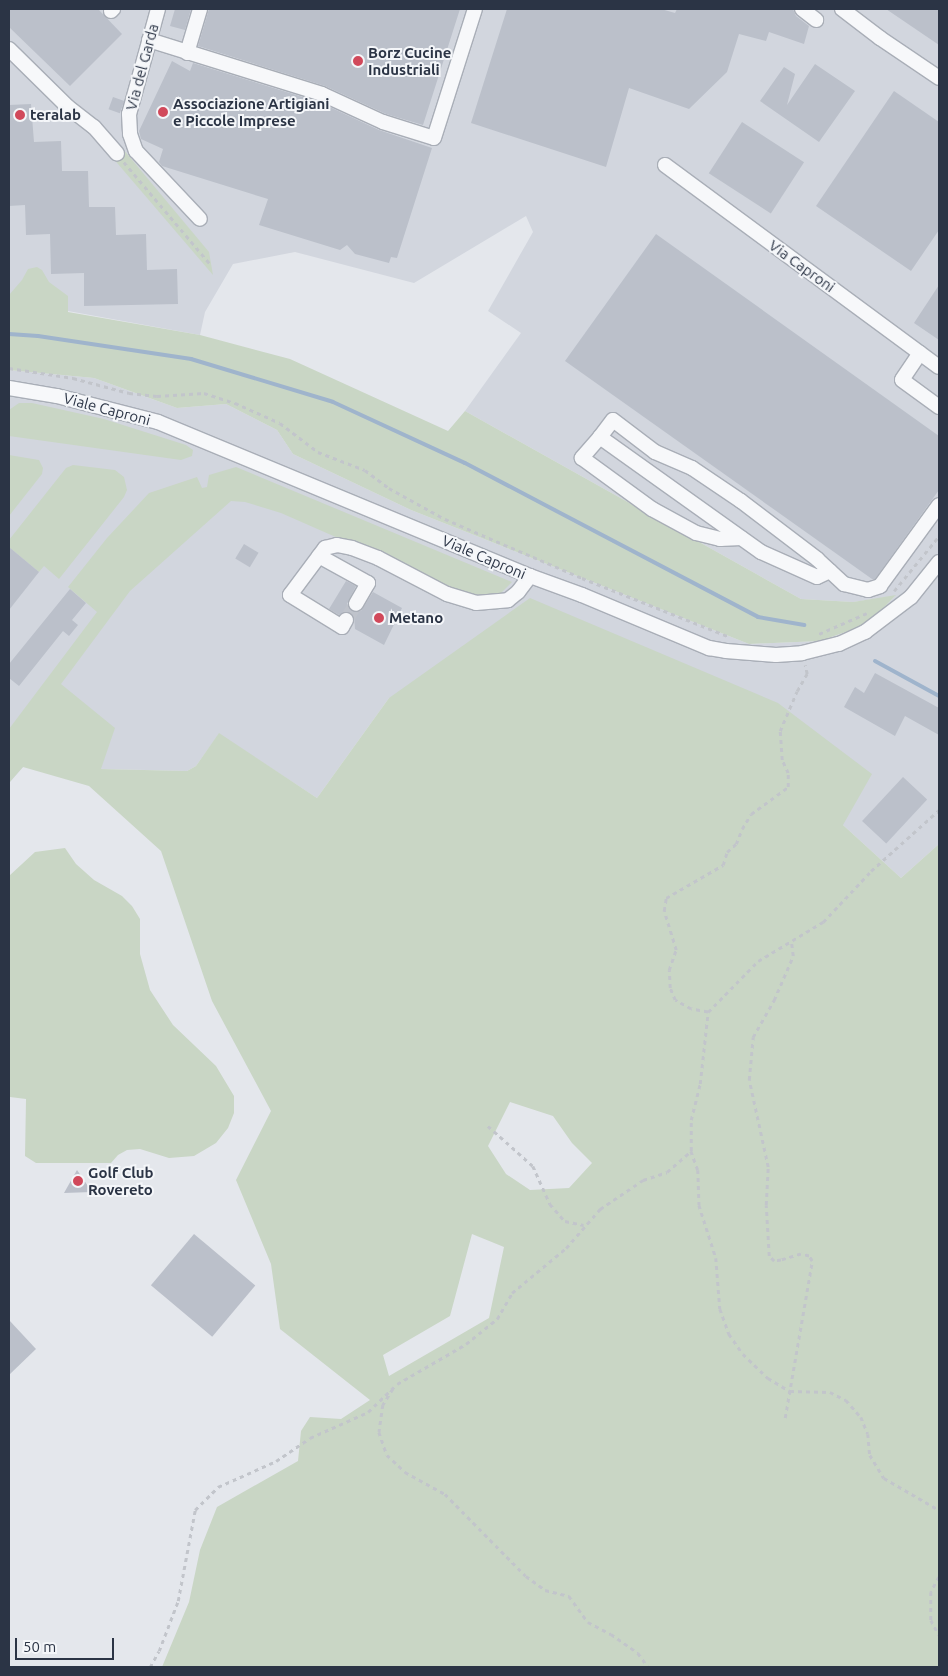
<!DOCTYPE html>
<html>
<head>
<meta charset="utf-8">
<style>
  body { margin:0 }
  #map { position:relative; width:948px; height:1676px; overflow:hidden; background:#e4e7ec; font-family:Ubuntu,sans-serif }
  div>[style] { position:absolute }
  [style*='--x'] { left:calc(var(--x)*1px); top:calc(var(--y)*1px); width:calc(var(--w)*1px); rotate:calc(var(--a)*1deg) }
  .built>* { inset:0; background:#d2d6de }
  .green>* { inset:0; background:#c9d6c5 }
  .stream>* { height:4px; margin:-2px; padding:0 2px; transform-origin:2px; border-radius:2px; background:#9fb4cc }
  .building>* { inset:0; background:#bbc0ca; transform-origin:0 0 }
  .minor-tunnel>* { height:14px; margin-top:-7px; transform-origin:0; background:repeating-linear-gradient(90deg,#bfc3cb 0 14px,transparent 0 21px) }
  .path>* { height:2.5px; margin-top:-1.25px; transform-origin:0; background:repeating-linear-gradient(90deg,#c2c5cb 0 4px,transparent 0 8px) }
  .roads { filter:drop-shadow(1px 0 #a9aeb7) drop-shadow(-1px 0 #a9aeb7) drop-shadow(0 1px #a9aeb7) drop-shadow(0 -1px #a9aeb7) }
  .minor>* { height:14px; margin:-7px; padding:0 7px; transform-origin:7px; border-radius:7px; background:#f7f8fa }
  .dots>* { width:14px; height:14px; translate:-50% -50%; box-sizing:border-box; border:2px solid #f4f6f9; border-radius:50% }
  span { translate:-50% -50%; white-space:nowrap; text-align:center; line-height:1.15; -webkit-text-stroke:4px #f4f6f9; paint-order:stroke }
  .poi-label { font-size:15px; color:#2b3445; font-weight:700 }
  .left { translate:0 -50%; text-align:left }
  .street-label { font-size:15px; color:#2b3445 }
  .frame { position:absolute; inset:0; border:10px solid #2b3445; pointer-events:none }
  .scale { position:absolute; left:15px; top:1638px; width:99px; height:22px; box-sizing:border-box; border:2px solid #2b3445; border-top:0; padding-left:6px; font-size:15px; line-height:18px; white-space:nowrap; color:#2b3445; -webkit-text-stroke:4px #f4f6f9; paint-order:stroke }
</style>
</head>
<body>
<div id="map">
  <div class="built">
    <i style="clip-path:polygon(9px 9px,939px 9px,939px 844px,901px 878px,843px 825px,389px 698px,317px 798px,219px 734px,196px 766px,187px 771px,23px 767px,9px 783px,9px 370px,94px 378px,177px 408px,226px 404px,277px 430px,293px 454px,411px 510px,749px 644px,820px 641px,868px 624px,895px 596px,853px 602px,801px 599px,465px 411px,521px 333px,488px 311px,533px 232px,526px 216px,414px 283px,295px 252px,233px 264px,205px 312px,200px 335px,68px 311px,9px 309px)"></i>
  </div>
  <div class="green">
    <i style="clip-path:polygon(123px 149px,209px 252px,213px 275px,112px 157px)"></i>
    <i style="clip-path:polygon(37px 267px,42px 270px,49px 282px,68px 296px,68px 312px,200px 335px,290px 359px,448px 431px,465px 411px,801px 599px,853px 602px,896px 595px,868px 624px,820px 641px,749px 644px,411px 510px,293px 454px,277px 430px,226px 404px,177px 408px,94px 378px,9px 370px,9px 295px,22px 280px,28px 269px)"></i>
    <i style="clip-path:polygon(19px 403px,32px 403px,104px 419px,186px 445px,193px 450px,192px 456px,181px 460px,9px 436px,9px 410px)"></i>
    <i style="clip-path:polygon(9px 455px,39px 460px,43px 468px,42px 474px,9px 516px)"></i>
    <i style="clip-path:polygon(73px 465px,115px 470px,124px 477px,127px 490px,124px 497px,59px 579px,44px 566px,39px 572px,9px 547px,9px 540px,66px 468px)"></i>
    <i style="clip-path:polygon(evenodd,236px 467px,512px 582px,500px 594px,485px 596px,461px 592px,281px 513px,245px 502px,231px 501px,130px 591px,61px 684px,115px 728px,101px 769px,187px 771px,196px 766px,219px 733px,317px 798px,389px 698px,530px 598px,778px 703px,872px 774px,843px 825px,901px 878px,939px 844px,939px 1667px,162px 1667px,189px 1602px,200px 1550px,217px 1507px,298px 1461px,301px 1431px,310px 1417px,341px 1419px,370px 1400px,280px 1329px,271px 1264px,236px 1180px,271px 1111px,212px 1001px,161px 851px,89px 786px,23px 767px,9px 783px,9px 729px,97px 612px,68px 587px,107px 538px,149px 493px,197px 477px,202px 488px,207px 487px,209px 475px,236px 467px,510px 1102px,553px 1116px,572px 1143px,592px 1163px,569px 1188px,530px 1190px,506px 1174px,488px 1146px,510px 1102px,236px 467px,472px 1234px,504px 1247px,489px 1318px,389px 1376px,383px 1355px,450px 1316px,472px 1234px)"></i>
    <i style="clip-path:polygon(65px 848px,76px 864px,94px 880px,122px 896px,132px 906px,140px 919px,140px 954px,150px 990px,173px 1025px,216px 1066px,234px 1096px,234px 1113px,228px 1128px,216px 1143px,194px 1156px,169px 1158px,140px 1149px,127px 1150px,118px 1155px,111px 1163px,36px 1163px,25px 1156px,26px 1099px,10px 1097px,9px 1095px,9px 876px,35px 852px)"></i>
  </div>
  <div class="stream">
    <i style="--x:9;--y:334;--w:29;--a:4"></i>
    <i style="--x:38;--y:336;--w:155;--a:8.5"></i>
    <i style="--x:191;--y:359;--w:148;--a:16.8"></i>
    <i style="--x:333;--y:402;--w:145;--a:24.8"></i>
    <i style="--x:465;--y:463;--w:331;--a:27.7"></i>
    <i style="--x:758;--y:617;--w:47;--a:9.9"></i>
    <i style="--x:875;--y:661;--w:73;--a:28.7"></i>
  </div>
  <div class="building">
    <i style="clip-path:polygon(9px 9px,98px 9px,122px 34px,70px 86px,9px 27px)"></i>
    <i style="clip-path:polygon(175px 9px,191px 9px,185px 30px,170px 26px)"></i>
    <i style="clip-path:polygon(209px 9px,460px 9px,423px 125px,386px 114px,325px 86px,198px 46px)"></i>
    <i style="clip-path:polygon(507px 9px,661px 9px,675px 13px,677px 9px,793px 9px,796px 16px,809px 26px,804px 44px,769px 32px,766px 41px,739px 34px,727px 72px,689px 109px,629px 88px,606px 167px,471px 123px)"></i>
    <i style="clip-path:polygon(886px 9px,939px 9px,939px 45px)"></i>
    <i style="clip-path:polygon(172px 61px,190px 71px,193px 63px,319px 102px,379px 130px,432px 148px,397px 258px,391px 257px,389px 263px,355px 254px,347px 245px,340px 250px,259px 225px,268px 199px,162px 166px,159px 162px,163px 149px,141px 139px,139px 131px)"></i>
    <i style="clip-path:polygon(815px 64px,855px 91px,819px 142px,760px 101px,784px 67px,795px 74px,787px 105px)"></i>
    <i style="clip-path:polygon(894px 91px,939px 122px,939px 230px,911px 271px,816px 206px)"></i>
    <i style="left:113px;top:97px;width:12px;height:13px;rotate:20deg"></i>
    <i style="clip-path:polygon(31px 104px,34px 142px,61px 141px,62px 171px,88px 171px,89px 207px,115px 207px,116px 235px,146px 234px,147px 270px,177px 269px,178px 304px,84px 306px,84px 273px,51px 274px,50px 234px,26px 235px,25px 205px,9px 206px,9px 105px)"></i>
    <i style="left:742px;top:122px;width:74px;height:61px;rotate:33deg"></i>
    <i style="clip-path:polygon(656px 234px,939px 436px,939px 490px,875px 579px,872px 579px,565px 361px)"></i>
    <i style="clip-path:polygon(939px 285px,939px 340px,914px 323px)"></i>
    <i style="left:244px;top:544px;width:17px;height:17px;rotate:31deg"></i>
    <i style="clip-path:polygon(9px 547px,39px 572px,9px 610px)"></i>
    <i style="clip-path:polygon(346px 581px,356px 586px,347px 604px,352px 612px,361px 611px,373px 592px,402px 608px,384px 645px,355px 629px,354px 616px,351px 613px,345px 611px,339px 615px,329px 609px)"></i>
    <i style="clip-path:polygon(70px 589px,86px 603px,72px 620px,78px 625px,69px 636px,63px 631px,19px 686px,9px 678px,9px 664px)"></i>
    <i style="clip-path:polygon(875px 673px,939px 708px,939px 735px,905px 716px,895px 736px,844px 707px,855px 687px,864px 693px)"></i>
    <i style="left:903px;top:777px;width:33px;height:60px;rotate:43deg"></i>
    <i style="clip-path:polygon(77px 1170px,92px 1192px,64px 1193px)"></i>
    <i style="left:194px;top:1234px;width:80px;height:67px;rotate:40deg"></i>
    <i style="clip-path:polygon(9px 1320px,36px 1349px,9px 1375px)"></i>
  </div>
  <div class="minor-tunnel">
    <i style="--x:346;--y:620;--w:19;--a:-58"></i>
  </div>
  <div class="path">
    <i style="--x:124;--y:162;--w:135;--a:49.8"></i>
    <i style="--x:9;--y:368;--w:65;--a:8.9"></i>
    <i style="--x:73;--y:378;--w:58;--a:15"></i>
    <i style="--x:129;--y:393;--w:28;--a:6"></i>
    <i style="--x:157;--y:396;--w:47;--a:-3.7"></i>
    <i style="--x:204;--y:393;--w:33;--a:18"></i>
    <i style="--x:235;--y:403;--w:49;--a:24"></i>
    <i style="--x:280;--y:423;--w:48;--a:37.3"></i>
    <i style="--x:318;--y:452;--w:50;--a:21"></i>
    <i style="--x:365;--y:470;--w:30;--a:37"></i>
    <i style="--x:389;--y:488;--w:64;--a:29"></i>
    <i style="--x:445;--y:519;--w:149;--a:23.3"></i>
    <i style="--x:582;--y:578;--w:159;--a:21.7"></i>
    <i style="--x:894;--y:591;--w:71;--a:-50.7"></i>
    <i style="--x:819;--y:634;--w:52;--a:-23.6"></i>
    <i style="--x:708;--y:1012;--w:17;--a:-170"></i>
    <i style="--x:691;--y:1009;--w:18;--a:-151"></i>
    <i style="--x:675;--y:1000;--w:13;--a:-113"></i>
    <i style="--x:670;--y:988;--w:18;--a:-93"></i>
    <i style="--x:669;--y:970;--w:21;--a:-71"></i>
    <i style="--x:676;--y:950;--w:41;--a:-107.1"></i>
    <i style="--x:664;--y:911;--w:13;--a:-81"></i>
    <i style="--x:666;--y:898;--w:66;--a:-30.1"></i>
    <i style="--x:723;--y:865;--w:14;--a:-73"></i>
    <i style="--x:727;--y:852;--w:12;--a:-42"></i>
    <i style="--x:736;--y:844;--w:16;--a:-68"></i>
    <i style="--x:742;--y:829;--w:17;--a:-59"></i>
    <i style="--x:751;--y:814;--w:46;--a:-36.1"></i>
    <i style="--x:788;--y:787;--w:14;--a:-90"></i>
    <i style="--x:788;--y:773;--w:14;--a:-115"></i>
    <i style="--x:782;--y:760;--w:29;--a:-94"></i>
    <i style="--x:780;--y:731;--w:43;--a:-67"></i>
    <i style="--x:797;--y:691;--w:20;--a:-60"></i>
    <i style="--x:807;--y:674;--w:9;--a:-103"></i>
    <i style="--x:488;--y:1126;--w:60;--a:41.6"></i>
    <i style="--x:533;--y:1166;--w:42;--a:65.9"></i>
    <i style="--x:550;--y:1204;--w:23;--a:49"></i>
    <i style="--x:565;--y:1221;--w:19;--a:12"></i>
    <i style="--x:691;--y:1151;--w:20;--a:70"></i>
    <i style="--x:698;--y:1170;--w:35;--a:88"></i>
    <i style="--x:699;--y:1205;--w:56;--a:72.2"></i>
    <i style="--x:716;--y:1258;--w:51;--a:85.5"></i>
    <i style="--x:720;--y:1309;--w:27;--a:70"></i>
    <i style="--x:729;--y:1334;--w:24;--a:55"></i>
    <i style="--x:743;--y:1354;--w:35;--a:44"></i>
    <i style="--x:768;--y:1378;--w:26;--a:31"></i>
    <i style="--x:790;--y:1391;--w:40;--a:1.4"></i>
    <i style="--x:830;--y:1392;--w:18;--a:27"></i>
    <i style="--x:846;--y:1400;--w:23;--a:49"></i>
    <i style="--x:861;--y:1417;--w:18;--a:68"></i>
    <i style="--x:868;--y:1434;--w:21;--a:85"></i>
    <i style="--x:870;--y:1455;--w:27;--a:59"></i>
    <i style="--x:884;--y:1478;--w:64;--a:30.2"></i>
    <i style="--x:393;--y:1389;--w:19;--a:122"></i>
    <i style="--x:383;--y:1405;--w:27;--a:98"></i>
    <i style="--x:379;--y:1432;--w:24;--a:71"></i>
    <i style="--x:387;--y:1455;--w:25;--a:43"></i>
    <i style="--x:405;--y:1472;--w:46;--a:28.8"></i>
    <i style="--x:445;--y:1494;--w:115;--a:45.4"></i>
    <i style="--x:526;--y:1576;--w:24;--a:36"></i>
    <i style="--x:545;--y:1590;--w:25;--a:14"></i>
    <i style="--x:569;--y:1596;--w:32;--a:54"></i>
    <i style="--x:588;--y:1622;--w:26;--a:28"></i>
    <i style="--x:611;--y:1634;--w:33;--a:35"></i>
    <i style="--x:638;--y:1653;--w:17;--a:54"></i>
    <i style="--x:785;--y:1418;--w:159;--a:-80.2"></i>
    <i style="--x:812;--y:1261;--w:6;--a:-121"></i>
    <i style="--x:809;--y:1256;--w:8;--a:-166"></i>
    <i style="--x:801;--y:1254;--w:21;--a:163"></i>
    <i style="--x:781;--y:1260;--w:7;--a:172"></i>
    <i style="--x:774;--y:1261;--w:7;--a:-135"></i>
    <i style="--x:769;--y:1256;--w:51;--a:-93.4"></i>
    <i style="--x:766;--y:1205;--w:38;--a:-87"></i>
    <i style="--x:768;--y:1167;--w:89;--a:-102.3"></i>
    <i style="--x:749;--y:1080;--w:43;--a:-84.7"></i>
    <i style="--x:753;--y:1037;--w:43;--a:-60.4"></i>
    <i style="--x:774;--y:1000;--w:48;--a:-66.6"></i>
    <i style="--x:793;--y:956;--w:16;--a:-97"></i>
    <i style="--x:939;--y:1577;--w:17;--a:118"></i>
    <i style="--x:931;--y:1592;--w:28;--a:90"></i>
    <i style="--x:931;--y:1620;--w:17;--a:62"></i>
    <i style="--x:150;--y:1667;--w:18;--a:-61"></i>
    <i style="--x:159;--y:1651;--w:53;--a:-69.2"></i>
    <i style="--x:178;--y:1601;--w:93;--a:-79.4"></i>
    <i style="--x:195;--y:1510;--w:33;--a:-45"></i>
    <i style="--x:218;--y:1487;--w:64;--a:-24.1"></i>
    <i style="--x:276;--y:1461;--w:41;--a:-34.1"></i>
    <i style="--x:310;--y:1438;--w:64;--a:-24.1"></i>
    <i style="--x:368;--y:1412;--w:40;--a:-44"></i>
    <i style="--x:397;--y:1384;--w:80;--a:-30.1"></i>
    <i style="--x:466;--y:1344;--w:40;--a:-39"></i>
    <i style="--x:497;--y:1319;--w:30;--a:-60"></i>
    <i style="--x:512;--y:1293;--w:70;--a:-39.8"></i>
    <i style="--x:566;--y:1248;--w:52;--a:-48.9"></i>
    <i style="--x:600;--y:1209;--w:52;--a:-34"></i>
    <i style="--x:643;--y:1180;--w:25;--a:-18"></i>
    <i style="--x:667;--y:1172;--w:32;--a:-41"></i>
    <i style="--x:691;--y:1151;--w:31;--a:-90"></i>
    <i style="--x:691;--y:1120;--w:37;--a:-76"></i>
    <i style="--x:700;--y:1084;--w:72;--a:-83.7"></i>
    <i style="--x:708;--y:1012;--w:71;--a:-45.6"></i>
    <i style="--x:758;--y:961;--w:76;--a:-31"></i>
    <i style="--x:823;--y:922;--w:70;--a:-46.7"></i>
    <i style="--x:871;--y:871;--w:91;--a:-41.9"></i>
  </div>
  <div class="roads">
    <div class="minor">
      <i style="--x:158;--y:9;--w:109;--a:105.4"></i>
      <i style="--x:129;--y:114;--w:20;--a:87"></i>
      <i style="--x:130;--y:134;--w:18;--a:71"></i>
      <i style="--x:136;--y:151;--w:93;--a:46.7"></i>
      <i style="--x:802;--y:9;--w:18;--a:38"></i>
      <i style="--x:842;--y:9;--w:48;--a:37.3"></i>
      <i style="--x:880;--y:38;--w:71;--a:34.1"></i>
      <i style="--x:111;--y:11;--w:3;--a:-45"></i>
      <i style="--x:149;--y:40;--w:181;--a:17.3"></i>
      <i style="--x:322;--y:94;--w:67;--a:24.7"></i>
      <i style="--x:383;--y:122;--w:53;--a:17.4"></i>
      <i style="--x:434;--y:138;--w:135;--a:-72.4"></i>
      <i style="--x:9;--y:49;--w:83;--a:44.5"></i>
      <i style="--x:68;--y:107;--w:33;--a:38"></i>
      <i style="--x:94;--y:127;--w:35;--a:49"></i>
      <i style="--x:187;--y:53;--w:46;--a:-73.5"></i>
      <i style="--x:665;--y:165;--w:340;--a:36.4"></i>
      <i style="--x:920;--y:353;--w:32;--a:124"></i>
      <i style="--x:902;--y:380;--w:46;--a:36.1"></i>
      <i style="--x:9;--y:388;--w:49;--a:9.5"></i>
      <i style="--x:57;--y:396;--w:104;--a:14.4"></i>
      <i style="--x:158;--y:422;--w:403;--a:22.5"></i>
      <i style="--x:530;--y:576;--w:55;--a:20.1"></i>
      <i style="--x:582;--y:595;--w:138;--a:22.7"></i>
      <i style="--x:709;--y:648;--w:17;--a:10"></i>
      <i style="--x:726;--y:651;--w:50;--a:4.6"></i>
      <i style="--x:776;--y:655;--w:26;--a:-4"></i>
      <i style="--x:802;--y:653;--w:38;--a:-14"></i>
      <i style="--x:839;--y:644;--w:29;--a:-25"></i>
      <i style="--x:865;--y:632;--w:58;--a:-37.3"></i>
      <i style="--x:911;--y:597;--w:45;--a:-51.3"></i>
      <i style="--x:600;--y:437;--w:28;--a:131"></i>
      <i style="--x:582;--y:458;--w:87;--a:36.1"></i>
      <i style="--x:652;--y:509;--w:50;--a:28.6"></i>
      <i style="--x:696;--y:533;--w:25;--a:14"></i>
      <i style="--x:720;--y:539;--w:21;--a:-3"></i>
      <i style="--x:319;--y:556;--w:56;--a:28.9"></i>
      <i style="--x:368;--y:583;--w:24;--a:120"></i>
      <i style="--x:830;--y:571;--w:14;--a:155"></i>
      <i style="--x:817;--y:577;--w:61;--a:-155.9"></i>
      <i style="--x:761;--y:552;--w:198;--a:-144.5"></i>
      <i style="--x:600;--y:437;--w:21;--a:-53"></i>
      <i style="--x:613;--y:420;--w:53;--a:37.3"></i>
      <i style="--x:655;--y:452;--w:40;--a:23.4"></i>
      <i style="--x:692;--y:468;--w:59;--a:34"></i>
      <i style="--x:741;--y:501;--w:96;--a:37.3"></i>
      <i style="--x:817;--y:559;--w:37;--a:43"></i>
      <i style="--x:844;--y:584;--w:25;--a:14"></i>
      <i style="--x:868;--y:590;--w:13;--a:-18"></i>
      <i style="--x:880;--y:586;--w:100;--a:-53.9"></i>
      <i style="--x:346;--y:620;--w:8;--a:120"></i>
      <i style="--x:342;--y:627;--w:61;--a:-148.4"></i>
      <i style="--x:290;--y:595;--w:59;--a:-53.3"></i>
      <i style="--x:325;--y:548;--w:12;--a:-14"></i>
      <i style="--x:337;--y:545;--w:15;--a:11"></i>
      <i style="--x:352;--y:548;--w:28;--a:21"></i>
      <i style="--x:378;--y:558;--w:78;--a:27.6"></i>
      <i style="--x:447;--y:594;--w:30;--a:17"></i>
      <i style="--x:476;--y:603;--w:32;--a:-5"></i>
      <i style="--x:508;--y:600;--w:13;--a:-39"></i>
      <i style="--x:518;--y:592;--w:20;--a:-53"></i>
    </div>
  </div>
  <div class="dots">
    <i style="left:358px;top:61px;background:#d1495b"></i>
    <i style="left:163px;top:112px;background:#d1495b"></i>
    <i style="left:20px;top:115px;background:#d1495b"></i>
    <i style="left:379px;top:618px;background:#d1495b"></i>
    <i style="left:78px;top:1181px;background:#d1495b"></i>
  </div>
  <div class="poi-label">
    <span class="left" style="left:368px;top:61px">Borz Cucine<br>Industriali</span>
    <span class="left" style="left:173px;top:112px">Associazione Artigiani<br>e Piccole Imprese</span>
    <span class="left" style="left:30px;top:115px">teralab</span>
    <span class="left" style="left:389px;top:618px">Metano</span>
    <span class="left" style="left:88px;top:1181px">Golf Club<br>Rovereto</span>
  </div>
  <div class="street-label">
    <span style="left:142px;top:67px;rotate:-75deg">Via del Garda</span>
    <span style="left:802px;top:266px;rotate:36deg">Via Caproni</span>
    <span style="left:107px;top:409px;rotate:15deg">Viale Caproni</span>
    <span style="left:484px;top:557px;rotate:23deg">Viale Caproni</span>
  </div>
  <div class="frame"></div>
  <div class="scale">50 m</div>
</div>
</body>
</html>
